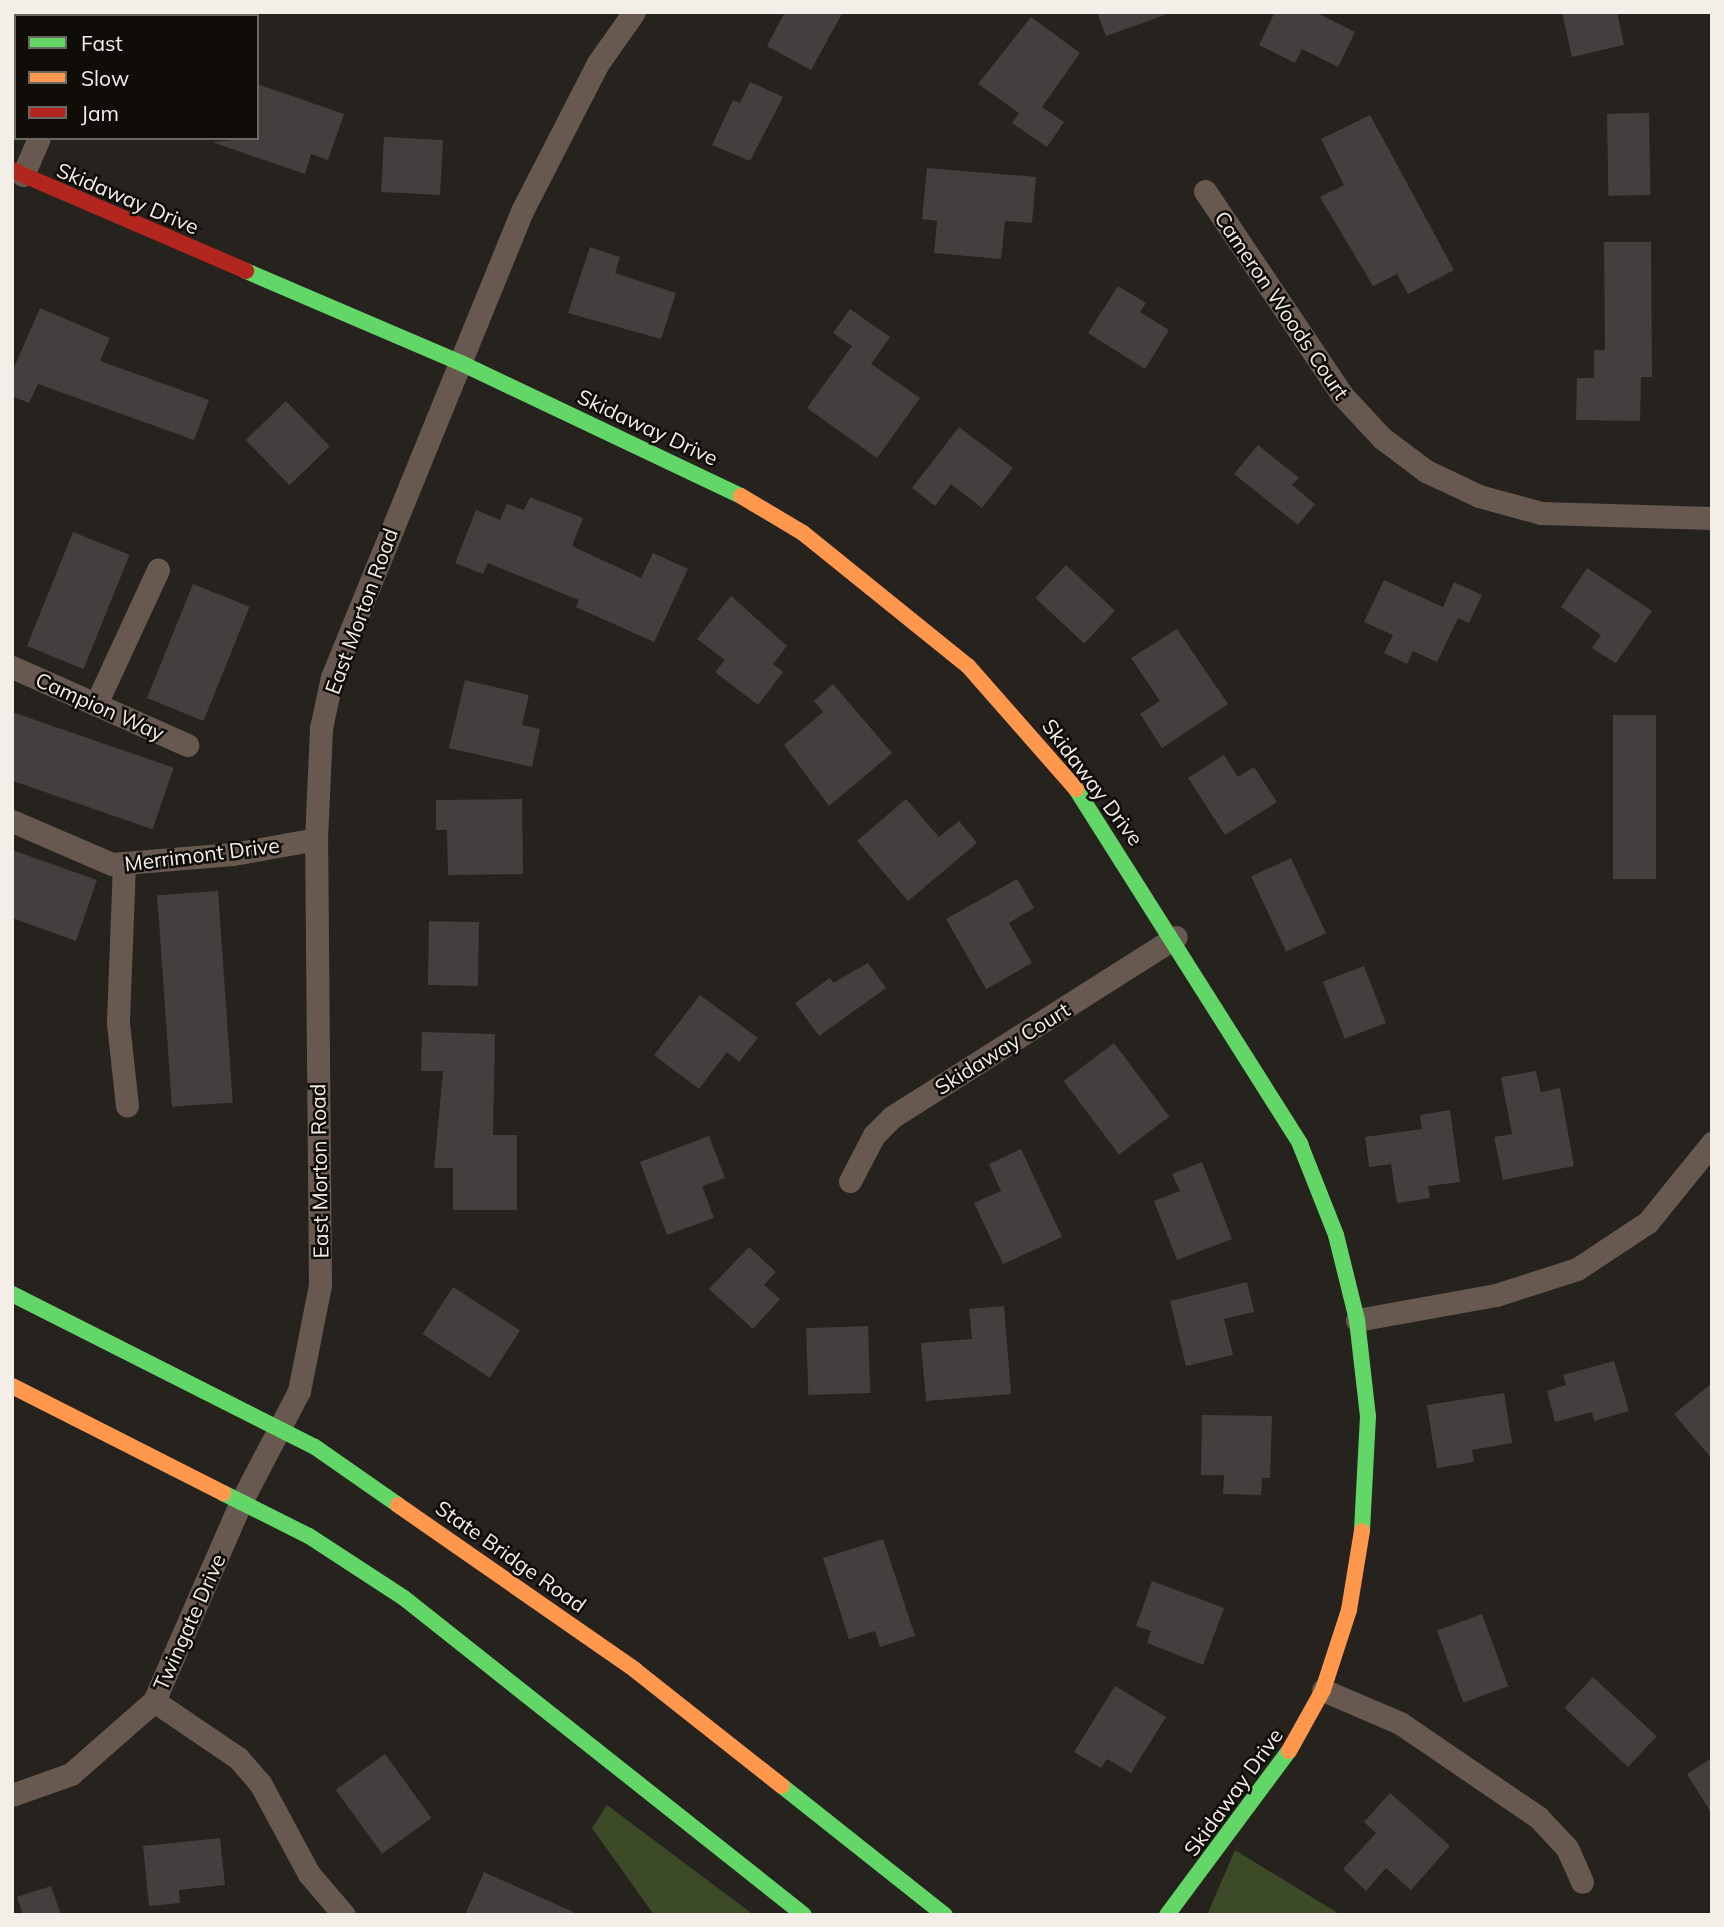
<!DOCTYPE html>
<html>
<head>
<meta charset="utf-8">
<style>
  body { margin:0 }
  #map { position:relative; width:1724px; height:1927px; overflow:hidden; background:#26221e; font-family:Mulish,sans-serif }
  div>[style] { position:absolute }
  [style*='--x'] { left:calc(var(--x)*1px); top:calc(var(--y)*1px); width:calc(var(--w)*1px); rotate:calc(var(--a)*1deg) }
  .green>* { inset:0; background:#3c4a28 }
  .building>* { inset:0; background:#443f3f; transform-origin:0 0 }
  .street>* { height:23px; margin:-11.5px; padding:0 11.5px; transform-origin:11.5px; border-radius:11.5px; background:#67594f }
  .fast>* { height:16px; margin:-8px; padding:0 8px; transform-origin:8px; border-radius:8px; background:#63d668 }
  .slow>* { height:16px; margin:-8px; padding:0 8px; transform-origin:8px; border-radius:8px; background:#ff974d }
  .jam>* { height:16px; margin:-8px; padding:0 8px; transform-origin:8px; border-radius:8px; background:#b3261e }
  span { translate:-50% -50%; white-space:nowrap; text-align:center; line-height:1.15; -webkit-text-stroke:5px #100d09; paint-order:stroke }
  .street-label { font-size:21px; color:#f3eee8 }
  .frame { position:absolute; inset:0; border:14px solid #f3eee8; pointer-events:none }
  .legend { position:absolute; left:14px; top:14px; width:245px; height:126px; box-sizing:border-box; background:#100d09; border:2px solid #6b6762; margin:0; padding:9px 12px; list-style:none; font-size:21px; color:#f3eee8 }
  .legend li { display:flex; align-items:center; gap:14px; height:35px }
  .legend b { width:35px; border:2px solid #6b6762 }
</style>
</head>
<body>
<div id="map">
  <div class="green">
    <i style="clip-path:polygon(607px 1805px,754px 1915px,654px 1915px,592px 1828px)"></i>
    <i style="clip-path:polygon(1235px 1850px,1341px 1915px,1207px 1915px)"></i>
  </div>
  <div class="building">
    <i style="clip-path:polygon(785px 12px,843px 12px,811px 70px,767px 46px)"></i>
    <i style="clip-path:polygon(1097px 12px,1165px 12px,1165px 15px,1106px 36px)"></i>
    <i style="clip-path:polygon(1275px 12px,1315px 12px,1355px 32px,1338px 67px,1302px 49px,1295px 63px,1259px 45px)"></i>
    <i style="clip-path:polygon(1562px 12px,1617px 12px,1624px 45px,1572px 57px)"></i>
    <i style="clip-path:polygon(1031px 17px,1080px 53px,1042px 107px,1064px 122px,1047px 147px,1012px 123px,1019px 113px,978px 84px)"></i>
    <i style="clip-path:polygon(750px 82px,783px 97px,750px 161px,712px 145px,733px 100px,740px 103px)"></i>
    <i style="clip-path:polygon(257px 84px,344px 114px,328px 160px,311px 154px,305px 174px,212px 142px,257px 138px)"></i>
    <i style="left:1649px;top:113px;width:82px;height:42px;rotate:89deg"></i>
    <i style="clip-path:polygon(1370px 115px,1454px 270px,1408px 294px,1397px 274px,1373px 286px,1320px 197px,1344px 185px,1321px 139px)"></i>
    <i style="left:384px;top:137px;width:59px;height:55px;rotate:3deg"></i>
    <i style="clip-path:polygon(927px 168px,1036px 177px,1032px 223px,1005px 221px,1001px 259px,934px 253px,937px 221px,922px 219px)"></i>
    <i style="clip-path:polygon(1604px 242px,1651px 242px,1652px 377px,1641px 377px,1640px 421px,1576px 420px,1577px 378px,1594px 378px,1594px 350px,1605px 350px)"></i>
    <i style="clip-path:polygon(590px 247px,620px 257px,615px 273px,676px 293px,661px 339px,568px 313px)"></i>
    <i style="clip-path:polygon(1118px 286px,1146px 303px,1140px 312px,1169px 330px,1145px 369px,1088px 333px)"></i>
    <i style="clip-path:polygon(40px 308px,110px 338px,100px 361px,209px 400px,194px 440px,38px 384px,29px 403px,12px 396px,12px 372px)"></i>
    <i style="clip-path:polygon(850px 309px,890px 337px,871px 364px,920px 398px,877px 458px,807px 408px,852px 346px,833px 333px)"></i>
    <i style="left:286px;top:401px;width:63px;height:56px;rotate:46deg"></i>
    <i style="clip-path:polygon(959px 427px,1013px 468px,982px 508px,951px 484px,935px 506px,912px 488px)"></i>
    <i style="clip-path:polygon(1258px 445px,1299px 478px,1292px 485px,1315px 504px,1298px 525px,1234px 474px)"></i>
    <i style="clip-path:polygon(530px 497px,583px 518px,572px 546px,641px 578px,653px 553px,688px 569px,654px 642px,576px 607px,579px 600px,488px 563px,483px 574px,455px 563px,476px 510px,500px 520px,507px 504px,524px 510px)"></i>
    <i style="left:73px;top:532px;width:61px;height:123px;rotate:22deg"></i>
    <i style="left:1066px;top:565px;width:67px;height:45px;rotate:43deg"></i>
    <i style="clip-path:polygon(1587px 568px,1652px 611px,1616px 663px,1592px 648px,1601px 635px,1561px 607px)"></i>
    <i style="clip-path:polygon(1384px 580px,1443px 607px,1454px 582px,1482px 595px,1469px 623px,1458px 618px,1437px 662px,1413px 651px,1407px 664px,1384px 653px,1393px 635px,1364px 622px)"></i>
    <i style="left:193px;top:584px;width:61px;height:123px;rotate:22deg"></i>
    <i style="clip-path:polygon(731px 596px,787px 646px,773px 664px,783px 672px,758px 705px,715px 672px,725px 660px,697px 639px)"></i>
    <i style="clip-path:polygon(1177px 629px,1228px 704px,1162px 748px,1140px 714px,1160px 701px,1131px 658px)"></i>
    <i style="clip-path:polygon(465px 680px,529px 695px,522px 725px,540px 729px,532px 767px,449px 748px)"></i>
    <i style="clip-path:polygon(833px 684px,892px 753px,829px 806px,784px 745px,823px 712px,814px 701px)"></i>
    <i style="left:12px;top:712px;width:171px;height:65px;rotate:19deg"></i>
    <i style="left:1656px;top:715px;width:164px;height:43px;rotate:90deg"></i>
    <i style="clip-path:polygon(1224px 755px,1238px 777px,1254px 767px,1277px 802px,1225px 835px,1188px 778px)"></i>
    <i style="clip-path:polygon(522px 799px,523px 874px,448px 875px,447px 830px,436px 830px,436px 800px)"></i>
    <i style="clip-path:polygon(906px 799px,939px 837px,959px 821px,977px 843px,908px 901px,857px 841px)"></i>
    <i style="clip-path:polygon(12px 850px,97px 880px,76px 941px,12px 918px)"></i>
    <i style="left:1291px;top:858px;width:83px;height:44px;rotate:65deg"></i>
    <i style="clip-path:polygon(1017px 879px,1034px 908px,1009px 923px,1032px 963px,986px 989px,946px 919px)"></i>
    <i style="left:218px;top:891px;width:212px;height:61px;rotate:86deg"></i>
    <i style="left:479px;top:922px;width:64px;height:50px;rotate:91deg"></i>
    <i style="clip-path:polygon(868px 963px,886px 988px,819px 1036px,795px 1003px,830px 978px,833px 983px)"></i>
    <i style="left:1364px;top:966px;width:61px;height:44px;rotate:69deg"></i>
    <i style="clip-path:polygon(700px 995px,758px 1038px,739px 1062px,727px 1052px,699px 1089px,654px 1055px)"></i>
    <i style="clip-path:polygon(422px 1032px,495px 1034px,493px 1135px,517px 1135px,517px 1210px,453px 1210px,453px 1168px,434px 1168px,443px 1071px,421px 1071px)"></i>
    <i style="left:1114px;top:1043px;width:92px;height:63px;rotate:53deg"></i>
    <i style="clip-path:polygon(1536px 1071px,1541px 1092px,1560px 1088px,1574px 1166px,1503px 1180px,1494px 1137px,1512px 1134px,1501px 1077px)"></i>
    <i style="clip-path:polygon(1450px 1110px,1460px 1182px,1428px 1186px,1430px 1198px,1397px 1203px,1391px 1164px,1369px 1167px,1365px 1137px,1422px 1129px,1420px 1115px)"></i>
    <i style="clip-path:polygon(709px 1136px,725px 1178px,702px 1186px,714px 1218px,667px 1235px,640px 1162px)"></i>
    <i style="clip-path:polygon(1021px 1149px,1062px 1237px,1003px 1264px,974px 1203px,1001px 1191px,989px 1164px)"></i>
    <i style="clip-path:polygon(1202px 1162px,1232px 1239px,1177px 1260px,1154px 1201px,1180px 1191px,1172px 1174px)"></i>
    <i style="clip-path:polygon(749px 1247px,776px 1272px,764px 1285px,780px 1299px,753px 1329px,709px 1289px)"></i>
    <i style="clip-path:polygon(1247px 1282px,1254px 1312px,1224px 1319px,1233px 1355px,1186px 1366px,1170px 1301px)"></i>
    <i style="left:453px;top:1287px;width:80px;height:56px;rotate:33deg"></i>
    <i style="clip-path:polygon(1004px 1306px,1011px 1394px,926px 1401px,921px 1343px,972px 1339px,969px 1309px)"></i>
    <i style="left:868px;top:1326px;width:67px;height:62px;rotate:88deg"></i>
    <i style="clip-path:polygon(1614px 1361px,1629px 1411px,1594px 1421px,1592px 1412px,1555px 1422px,1547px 1391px,1566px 1385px,1563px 1375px)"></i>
    <i style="clip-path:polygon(1712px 1383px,1712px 1459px,1674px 1414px)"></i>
    <i style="clip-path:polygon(1504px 1393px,1512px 1443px,1472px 1450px,1474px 1462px,1437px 1468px,1427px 1405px)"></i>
    <i style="clip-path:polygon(1202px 1415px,1272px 1416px,1270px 1478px,1262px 1478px,1261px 1495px,1223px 1494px,1224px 1475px,1201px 1475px)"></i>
    <i style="clip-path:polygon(883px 1539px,915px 1636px,880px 1647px,875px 1631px,849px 1639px,823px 1558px)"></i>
    <i style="clip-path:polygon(1152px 1581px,1224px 1608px,1203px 1665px,1147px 1643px,1151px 1631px,1136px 1626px)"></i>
    <i style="left:1482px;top:1614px;width:77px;height:48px;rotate:70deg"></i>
    <i style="left:1593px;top:1677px;width:87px;height:42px;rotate:43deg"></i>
    <i style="clip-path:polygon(1115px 1686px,1166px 1717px,1131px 1773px,1107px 1759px,1101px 1768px,1074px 1752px)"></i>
    <i style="left:385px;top:1754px;width:79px;height:61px;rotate:54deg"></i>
    <i style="clip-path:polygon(1712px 1758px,1712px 1814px,1687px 1774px)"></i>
    <i style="clip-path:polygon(1390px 1793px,1450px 1846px,1411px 1890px,1386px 1868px,1366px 1891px,1343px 1869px,1376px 1833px,1364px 1822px)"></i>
    <i style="clip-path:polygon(220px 1838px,225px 1885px,179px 1890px,180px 1903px,149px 1906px,143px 1846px)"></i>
    <i style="clip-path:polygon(484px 1872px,580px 1915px,465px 1915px)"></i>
    <i style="clip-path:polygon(51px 1886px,61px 1915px,23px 1915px,17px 1897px)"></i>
  </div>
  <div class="street">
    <i style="--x:90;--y:16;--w:4;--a:-63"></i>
    <i style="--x:23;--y:175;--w:40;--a:-66.6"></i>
    <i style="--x:1205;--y:191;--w:246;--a:56.1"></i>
    <i style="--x:1342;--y:395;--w:59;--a:47.1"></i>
    <i style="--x:1382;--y:438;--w:55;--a:36.9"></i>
    <i style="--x:1426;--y:471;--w:59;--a:25.3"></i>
    <i style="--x:1479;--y:496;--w:64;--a:15.3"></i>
    <i style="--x:1541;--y:513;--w:171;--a:1.7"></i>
    <i style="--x:12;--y:667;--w:192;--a:24"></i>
    <i style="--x:96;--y:704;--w:148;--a:-65.2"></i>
    <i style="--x:12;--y:821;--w:109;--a:23.3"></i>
    <i style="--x:112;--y:864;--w:121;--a:-4.7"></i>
    <i style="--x:233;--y:854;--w:84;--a:-10.2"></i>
    <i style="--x:124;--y:864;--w:159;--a:92.2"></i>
    <i style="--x:118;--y:1023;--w:83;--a:83.8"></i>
    <i style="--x:850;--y:1181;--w:52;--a:-62.4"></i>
    <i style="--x:874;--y:1135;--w:25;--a:-45"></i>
    <i style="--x:892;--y:1117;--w:336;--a:-32.4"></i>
    <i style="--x:1357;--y:1320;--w:141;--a:-10.2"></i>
    <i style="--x:1496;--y:1295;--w:85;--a:-17.8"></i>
    <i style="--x:1577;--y:1269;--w:85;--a:-33.5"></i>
    <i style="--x:1648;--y:1222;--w:102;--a:-51"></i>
    <i style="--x:1323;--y:1690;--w:84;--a:23.2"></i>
    <i style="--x:1400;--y:1723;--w:167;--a:34.3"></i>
    <i style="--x:1538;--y:1817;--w:42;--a:46.9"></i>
    <i style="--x:1567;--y:1848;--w:37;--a:66"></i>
    <i style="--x:154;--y:1701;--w:102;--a:34.2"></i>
    <i style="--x:238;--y:1758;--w:33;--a:49"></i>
    <i style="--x:260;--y:1783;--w:103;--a:61.7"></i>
    <i style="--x:309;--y:1874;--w:54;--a:49.5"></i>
    <i style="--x:12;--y:1795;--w:63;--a:-19.6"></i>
    <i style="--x:71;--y:1774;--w:111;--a:-41.3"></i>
    <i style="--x:154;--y:1701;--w:219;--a:-66.4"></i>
    <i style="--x:242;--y:1500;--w:123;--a:-62.4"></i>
    <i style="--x:299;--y:1391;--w:108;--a:-78.8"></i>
    <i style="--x:320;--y:1285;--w:446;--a:-90.5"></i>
    <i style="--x:316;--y:839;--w:111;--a:-87.4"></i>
    <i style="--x:321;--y:728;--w:52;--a:-77.8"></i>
    <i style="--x:332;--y:677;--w:503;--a:-67.82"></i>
    <i style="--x:522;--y:211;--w:166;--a:-62.8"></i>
    <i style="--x:598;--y:63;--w:62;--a:-54.8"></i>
  </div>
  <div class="fast">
    <i style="--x:246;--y:271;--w:236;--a:23.2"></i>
    <i style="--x:463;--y:364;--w:308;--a:25.4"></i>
    <i style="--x:1076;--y:789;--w:420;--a:57.7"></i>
    <i style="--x:1300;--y:1144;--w:98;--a:68.4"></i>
    <i style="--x:1336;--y:1235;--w:88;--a:76.1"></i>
    <i style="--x:1357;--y:1320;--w:97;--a:83.5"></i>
    <i style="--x:1368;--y:1416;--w:115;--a:93"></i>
    <i style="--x:12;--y:1294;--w:339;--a:26.8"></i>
    <i style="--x:315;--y:1447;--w:101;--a:34.9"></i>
    <i style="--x:223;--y:1493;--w:96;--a:26.6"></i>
    <i style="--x:309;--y:1536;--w:113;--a:33.1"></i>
    <i style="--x:404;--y:1598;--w:510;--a:38.4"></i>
    <i style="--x:782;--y:1786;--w:208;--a:38.4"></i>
    <i style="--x:1167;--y:1915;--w:204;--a:-53.4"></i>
  </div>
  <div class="slow">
    <i style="--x:741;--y:496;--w:72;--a:30.8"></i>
    <i style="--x:803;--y:533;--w:212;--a:38.9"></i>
    <i style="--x:968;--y:666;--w:164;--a:48.7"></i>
    <i style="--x:12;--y:1386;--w:237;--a:26.9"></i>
    <i style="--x:398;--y:1505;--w:289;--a:34.8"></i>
    <i style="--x:635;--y:1670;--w:187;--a:38.3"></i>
    <i style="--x:1289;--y:1751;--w:70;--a:-60.9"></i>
    <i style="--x:1323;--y:1690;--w:84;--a:-72"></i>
    <i style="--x:1349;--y:1610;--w:80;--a:-80.7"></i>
  </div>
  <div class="jam">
    <i style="--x:12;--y:170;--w:255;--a:23.3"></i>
  </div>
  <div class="street-label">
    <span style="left:128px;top:198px;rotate:23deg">Skidaway Drive</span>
    <span style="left:1282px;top:305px;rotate:56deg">Cameron Woods Court</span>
    <span style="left:648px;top:427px;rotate:25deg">Skidaway Drive</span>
    <span style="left:361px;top:611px;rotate:-70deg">East Morton Road</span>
    <span style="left:100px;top:706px;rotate:24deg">Campion Way</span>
    <span style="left:1093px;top:782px;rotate:53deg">Skidaway Drive</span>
    <span style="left:202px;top:854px;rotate:-7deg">Merrimont Drive</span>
    <span style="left:1002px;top:1048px;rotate:-32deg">Skidaway Court</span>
    <span style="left:319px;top:1171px;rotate:-91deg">East Morton Road</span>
    <span style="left:511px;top:1556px;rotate:35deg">State Bridge Road</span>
    <span style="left:189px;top:1622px;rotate:-66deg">Twingate Drive</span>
    <span style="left:1233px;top:1792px;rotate:-54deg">Skidaway Drive</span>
  </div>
  <div class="frame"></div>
  <ul class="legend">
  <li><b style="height:9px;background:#63d668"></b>Fast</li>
  <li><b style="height:9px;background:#ff974d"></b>Slow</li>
  <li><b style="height:9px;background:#b3261e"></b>Jam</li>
  </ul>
</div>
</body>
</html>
